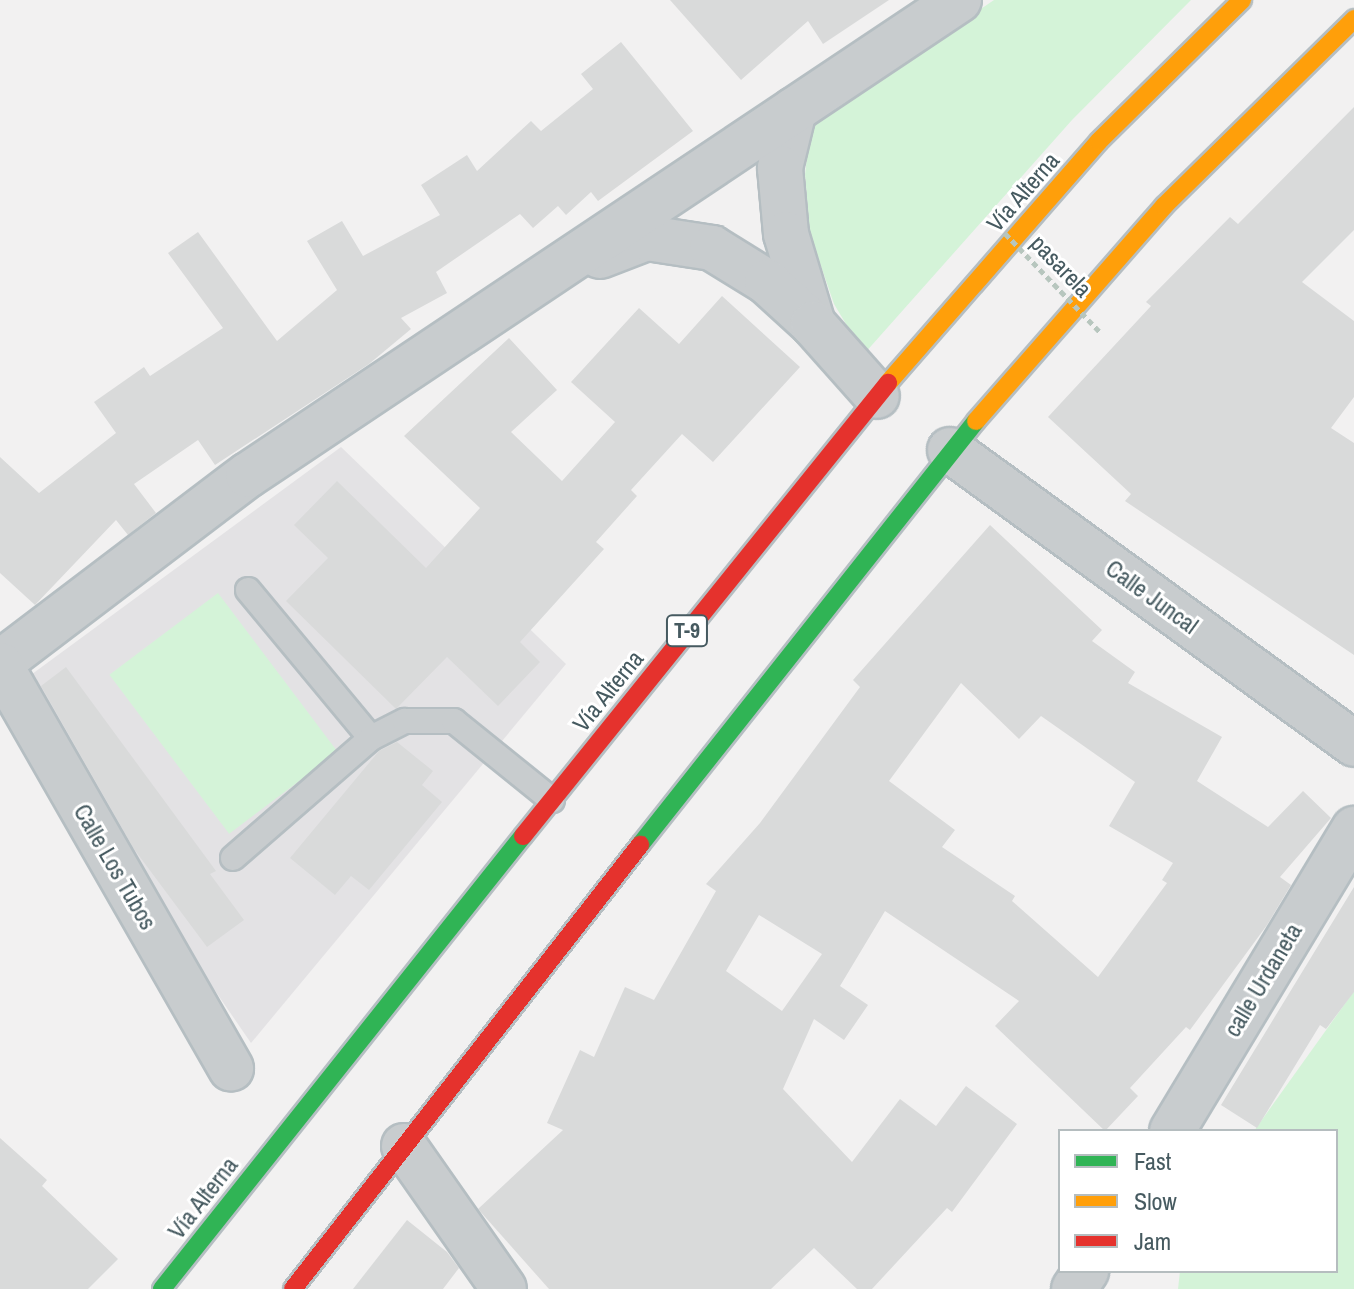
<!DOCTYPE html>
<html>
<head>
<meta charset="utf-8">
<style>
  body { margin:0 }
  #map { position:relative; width:1354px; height:1289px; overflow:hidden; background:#f2f1f1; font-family:"Archivo Narrow",sans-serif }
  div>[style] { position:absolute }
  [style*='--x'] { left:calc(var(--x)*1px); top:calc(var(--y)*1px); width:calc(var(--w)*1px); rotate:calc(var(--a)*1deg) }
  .education>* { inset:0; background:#e3e2e4 }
  .green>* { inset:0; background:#d4f3d8; transform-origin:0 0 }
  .building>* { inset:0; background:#d9dada }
  .roads { filter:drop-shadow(2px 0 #b5bec2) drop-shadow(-2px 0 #b5bec2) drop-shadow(0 2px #b5bec2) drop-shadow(0 -2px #b5bec2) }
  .lane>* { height:24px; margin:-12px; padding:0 12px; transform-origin:12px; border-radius:12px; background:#c8ccce }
  .street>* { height:44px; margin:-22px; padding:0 22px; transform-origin:22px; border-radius:22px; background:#c8ccce }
  .fast>* { height:18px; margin:-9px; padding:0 9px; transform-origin:9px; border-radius:9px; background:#30b455 }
  .slow>* { height:18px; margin:-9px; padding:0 9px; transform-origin:9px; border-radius:9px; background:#ff9f0a }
  .jam>* { height:18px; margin:-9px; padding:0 9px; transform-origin:9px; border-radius:9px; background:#e5322d }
  .path-bridge>* { height:5px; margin-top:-2.5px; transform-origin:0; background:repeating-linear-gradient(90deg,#b7c6be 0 6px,transparent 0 10px) }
  span { translate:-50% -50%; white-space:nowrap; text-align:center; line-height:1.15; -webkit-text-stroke:6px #fff; paint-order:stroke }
  .shield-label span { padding:2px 6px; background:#fff; border:2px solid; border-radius:6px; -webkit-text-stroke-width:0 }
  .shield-label { font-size:22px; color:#465a60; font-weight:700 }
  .street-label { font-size:24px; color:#465a60 }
  .legend { position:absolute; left:1058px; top:1129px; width:280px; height:144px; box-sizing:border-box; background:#fff; border:2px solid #b5bdbf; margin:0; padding:10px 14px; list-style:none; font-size:24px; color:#465a60 }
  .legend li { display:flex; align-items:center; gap:16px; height:40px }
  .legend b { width:40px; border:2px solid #b5bdbf }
</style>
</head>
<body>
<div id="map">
  <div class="education">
    <i style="clip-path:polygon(341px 447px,566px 664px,251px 1043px,9px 691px)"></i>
  </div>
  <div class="green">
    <i style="clip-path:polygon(994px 0,1191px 0,1072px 120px,864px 354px,834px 304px,810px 234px,805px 175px,810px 125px)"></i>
    <i style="left:218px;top:593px;width:199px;height:136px;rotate:53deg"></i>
    <i style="clip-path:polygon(1354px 991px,1354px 1289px,1178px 1289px,1180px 1271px,1336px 1271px,1336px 1131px,1254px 1131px)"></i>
  </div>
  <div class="building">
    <i style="clip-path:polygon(670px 0,889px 0,823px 44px,808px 21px,741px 80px)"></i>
    <i style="clip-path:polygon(621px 42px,693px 131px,598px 201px,591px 192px,566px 215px,558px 206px,533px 228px,520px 214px,436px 272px,447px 293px,401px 318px,411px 329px,369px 364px,215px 465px,198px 440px,134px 484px,156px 513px,128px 535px,116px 520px,35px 605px,0 573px,0 457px,39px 493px,116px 433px,94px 402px,144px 367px,150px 376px,223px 328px,168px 253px,198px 232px,277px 341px,337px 290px,307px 241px,342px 221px,363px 256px,440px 215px,421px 185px,467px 155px,477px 171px,531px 121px,541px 131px,593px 89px,581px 74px)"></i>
    <i style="clip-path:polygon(1354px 107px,1354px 230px,1302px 282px,1354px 321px,1354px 397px,1331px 428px,1354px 443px,1354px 655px,1125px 501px,1131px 494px,1048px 417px,1151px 306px,1146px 302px,1230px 217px,1238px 224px)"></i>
    <i style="clip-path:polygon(722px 296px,800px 367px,713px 462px,682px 434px,631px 490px,637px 496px,596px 542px,604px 549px,520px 642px,540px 662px,498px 706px,447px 657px,396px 709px,286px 601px,328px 558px,294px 525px,337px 481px,426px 568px,480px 508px,404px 436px,509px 338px,557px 390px,511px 432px,562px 481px,615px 422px,571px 382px,639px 308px,679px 344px)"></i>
    <i style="clip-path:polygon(evenodd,990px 525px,1102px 630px,1092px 641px,1135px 672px,1128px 683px,1222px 737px,1197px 781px,1268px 827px,1303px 791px,1331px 818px,1280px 877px,1291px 885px,1267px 925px,1190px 1030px,1186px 1027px,1130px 1088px,1138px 1096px,1105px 1131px,995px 1026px,1019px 1001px,885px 911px,840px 986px,868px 1005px,844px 1040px,814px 1019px,783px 1089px,852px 1162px,900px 1099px,936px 1126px,966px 1086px,1017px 1124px,952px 1212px,947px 1208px,872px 1289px,857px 1289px,814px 1248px,771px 1289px,549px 1289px,478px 1209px,563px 1130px,547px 1123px,580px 1050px,594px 1057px,625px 987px,654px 1000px,716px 891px,706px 884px,760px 823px,860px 687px,853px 680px,990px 525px,961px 683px,1019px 739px,1041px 716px,1135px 782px,1109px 826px,1173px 863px,1162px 880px,1167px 883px,1098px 977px,1012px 901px,1015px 896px,942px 847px,955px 830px,889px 781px,961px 683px,990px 525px,759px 915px,822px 954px,782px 1011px,726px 971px,759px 915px)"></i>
    <i style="clip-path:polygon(66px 667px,216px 871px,210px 874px,244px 920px,207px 947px,134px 849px,41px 686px)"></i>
    <i style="clip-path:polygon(397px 742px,433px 771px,422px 785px,442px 802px,369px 890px,351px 876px,335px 895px,290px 858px,379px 751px)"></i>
    <i style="clip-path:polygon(1354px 887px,1354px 992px,1326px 1029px,1320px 1025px,1257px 1128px,1221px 1105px)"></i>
    <i style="clip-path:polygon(0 1138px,47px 1180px,42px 1186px,118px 1259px,88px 1289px,0 1289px)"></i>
    <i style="clip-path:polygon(407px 1220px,447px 1252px,459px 1268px,443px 1289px,353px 1289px)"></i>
  </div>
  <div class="roads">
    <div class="lane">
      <i style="--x:248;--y:590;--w:192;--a:50.3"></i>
      <i style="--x:233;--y:858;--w:183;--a:-41"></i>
      <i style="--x:371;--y:738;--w:38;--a:-27"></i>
      <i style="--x:405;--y:721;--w:49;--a:0"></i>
      <i style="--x:454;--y:721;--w:126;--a:38.9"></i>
    </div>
    <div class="street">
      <i style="--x:794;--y:110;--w:60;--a:103.6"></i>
      <i style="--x:780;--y:168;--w:66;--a:84.8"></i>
      <i style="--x:786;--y:234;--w:94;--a:73.3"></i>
      <i style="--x:600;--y:256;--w:50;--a:-21"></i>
      <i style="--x:647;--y:238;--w:66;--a:8.7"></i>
      <i style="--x:712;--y:248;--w:65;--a:31.7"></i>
      <i style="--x:767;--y:282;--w:62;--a:42.4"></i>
      <i style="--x:813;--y:324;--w:96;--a:48.4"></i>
      <i style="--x:950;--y:450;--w:500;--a:36"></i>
      <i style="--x:0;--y:663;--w:311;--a:-37.2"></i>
      <i style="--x:248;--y:475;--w:855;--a:-33.75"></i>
      <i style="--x:0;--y:665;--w:465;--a:60.2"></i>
      <i style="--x:1172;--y:1131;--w:353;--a:-58.9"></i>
      <i style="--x:404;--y:1146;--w:174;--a:55"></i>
      <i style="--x:1074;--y:1289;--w:22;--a:-56"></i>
    </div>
    <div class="fast">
      <i style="--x:640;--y:845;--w:541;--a:-51.6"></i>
      <i style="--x:162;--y:1289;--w:579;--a:-51.45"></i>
    </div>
    <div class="slow">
      <i style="--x:888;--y:383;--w:321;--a:-48.9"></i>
      <i style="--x:1099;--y:141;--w:201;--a:-44.6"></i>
      <i style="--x:976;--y:421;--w:286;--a:-48.8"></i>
      <i style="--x:1164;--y:206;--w:267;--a:-44.5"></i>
    </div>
    <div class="jam">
      <i style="--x:523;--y:836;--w:582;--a:-51.14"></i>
      <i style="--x:293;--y:1289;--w:564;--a:-51.99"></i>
    </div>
  </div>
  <div class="path-bridge">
    <i style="--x:998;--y:226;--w:146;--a:46.1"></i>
  </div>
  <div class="shield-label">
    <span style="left:687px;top:631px">T-9</span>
  </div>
  <div class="street-label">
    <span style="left:1023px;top:192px;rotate:-49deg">Vía Alterna</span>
    <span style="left:1061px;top:266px;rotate:46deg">pasarela</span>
    <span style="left:1152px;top:597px;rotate:36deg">Calle Juncal</span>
    <span style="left:608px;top:691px;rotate:-51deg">Vía Alterna</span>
    <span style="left:115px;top:867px;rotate:60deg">Calle Los Tubos</span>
    <span style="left:1263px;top:980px;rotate:-59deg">calle Urdaneta</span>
    <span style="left:203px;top:1198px;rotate:-52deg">Vía Alterna</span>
  </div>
  <ul class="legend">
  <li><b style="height:10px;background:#30b455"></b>Fast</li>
  <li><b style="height:10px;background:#ff9f0a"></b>Slow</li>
  <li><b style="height:10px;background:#e5322d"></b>Jam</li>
  </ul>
</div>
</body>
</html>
